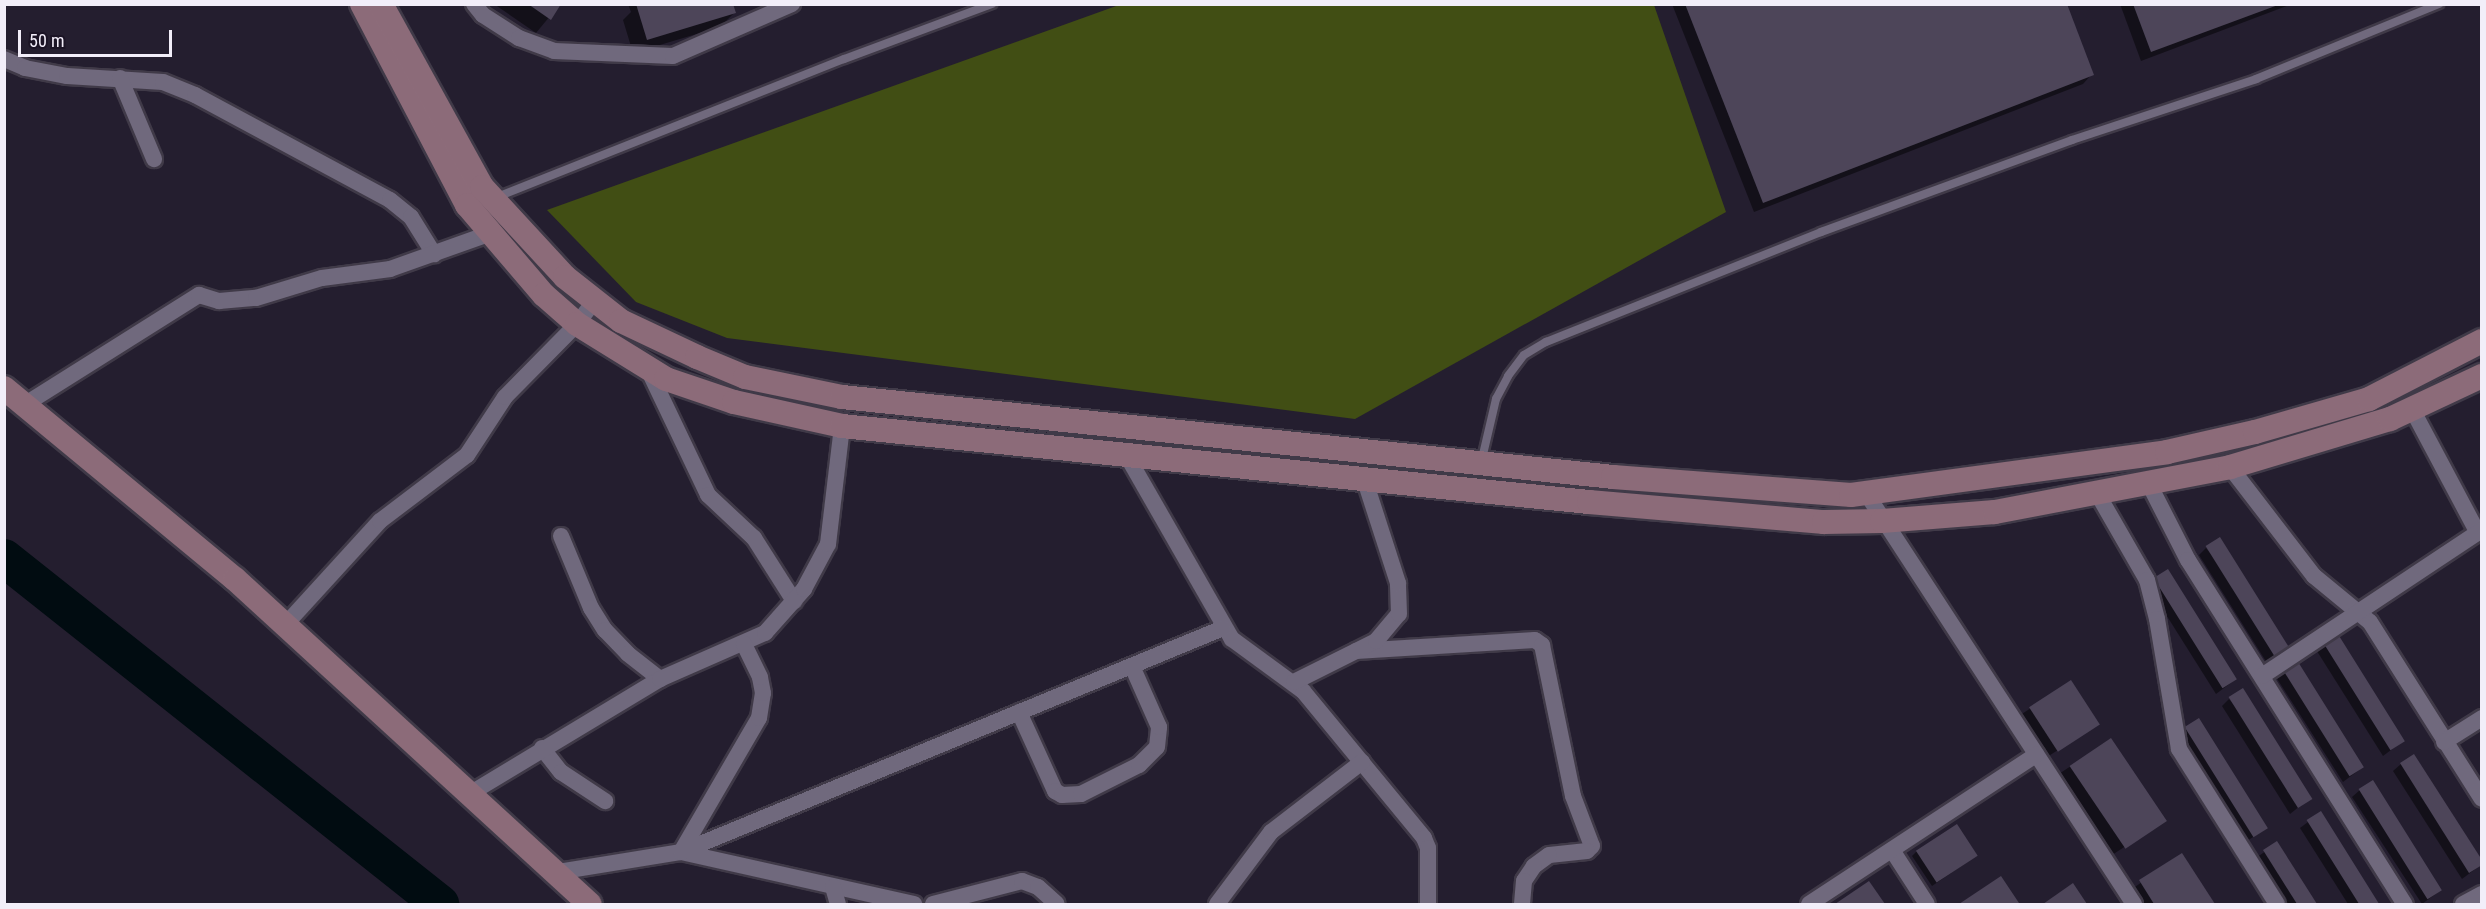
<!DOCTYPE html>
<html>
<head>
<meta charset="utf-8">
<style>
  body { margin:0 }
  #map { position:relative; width:2486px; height:909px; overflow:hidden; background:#241e2f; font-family:"Roboto Condensed",sans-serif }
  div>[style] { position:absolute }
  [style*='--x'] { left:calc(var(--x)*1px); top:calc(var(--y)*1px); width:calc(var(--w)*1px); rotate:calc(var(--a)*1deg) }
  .green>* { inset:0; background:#414e14 }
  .shadow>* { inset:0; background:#0007; transform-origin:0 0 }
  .river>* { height:38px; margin:-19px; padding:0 19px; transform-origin:19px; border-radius:19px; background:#010c11 }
  .building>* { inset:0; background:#4d4559; transform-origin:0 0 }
  .roads { filter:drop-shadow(2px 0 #403a48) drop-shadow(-2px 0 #403a48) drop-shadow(0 2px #403a48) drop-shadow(0 -2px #403a48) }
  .lane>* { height:8px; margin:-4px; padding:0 4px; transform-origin:4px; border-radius:4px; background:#70697d }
  .street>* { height:16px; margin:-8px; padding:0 8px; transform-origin:8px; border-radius:8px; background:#70697d }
  .secondary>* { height:24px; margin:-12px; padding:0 12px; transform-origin:12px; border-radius:12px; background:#8c6b79 }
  span { translate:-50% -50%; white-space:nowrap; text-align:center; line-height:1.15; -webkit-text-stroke:4.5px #1b1425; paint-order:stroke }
  .frame { position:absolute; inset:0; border:6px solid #f2eef9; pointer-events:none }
  .scale { position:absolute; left:18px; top:30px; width:154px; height:27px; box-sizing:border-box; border:3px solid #f2eef9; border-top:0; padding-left:8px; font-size:18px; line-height:21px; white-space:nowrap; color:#f2eef9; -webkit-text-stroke:4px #1b1425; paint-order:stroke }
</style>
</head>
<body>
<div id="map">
  <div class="green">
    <i style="clip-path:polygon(1654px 5px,1726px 212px,1355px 419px,727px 338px,636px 302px,547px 210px,1119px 5px)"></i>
  </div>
  <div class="shadow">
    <i style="clip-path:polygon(494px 4px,560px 4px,536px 33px)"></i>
    <i style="clip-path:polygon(628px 4px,732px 4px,734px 13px,720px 27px,633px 53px,623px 20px,631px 12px)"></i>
    <i style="clip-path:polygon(1672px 4px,2065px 4px,2092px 74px,2083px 84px,1754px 212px)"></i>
    <i style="clip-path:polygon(2120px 4px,2292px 4px,2141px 61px)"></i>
    <i style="clip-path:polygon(2206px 548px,2287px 647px,2267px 663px,2199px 555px)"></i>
    <i style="clip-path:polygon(2155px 579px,2236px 679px,2216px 694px,2148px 586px)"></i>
    <i style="clip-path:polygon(2322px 641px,2403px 741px,2383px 756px,2315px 648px)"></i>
    <i style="clip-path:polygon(2282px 667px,2363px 767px,2343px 782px,2274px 674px)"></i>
    <i style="left:2071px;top:682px;width:50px;height:60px;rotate:57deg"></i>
    <i style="clip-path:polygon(2229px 699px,2310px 798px,2290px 814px,2222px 706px)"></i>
    <i style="left:2199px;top:720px;width:128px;height:26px;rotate:58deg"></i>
    <i style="left:2111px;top:740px;width:97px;height:60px;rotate:57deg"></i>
    <i style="clip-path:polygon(2401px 764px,2482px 864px,2462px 879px,2393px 771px)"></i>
    <i style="clip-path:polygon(2360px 790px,2441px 890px,2422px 904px,2352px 797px)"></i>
    <i style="clip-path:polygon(2320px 813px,2378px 904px,2348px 904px,2300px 828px)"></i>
    <i style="clip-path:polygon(2277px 843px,2315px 904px,2285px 904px,2256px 858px)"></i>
    <i style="clip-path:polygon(1917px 851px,1976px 856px,1932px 886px,1912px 856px)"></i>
    <i style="clip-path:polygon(2181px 855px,2213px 904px,2143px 904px,2132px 889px)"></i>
    <i style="clip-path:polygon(2001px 878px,2015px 904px,1962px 904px)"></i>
    <i style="clip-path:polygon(1869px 883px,1883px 904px,1837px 904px)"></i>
    <i style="clip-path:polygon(2072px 886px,2086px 904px,2045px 904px)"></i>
  </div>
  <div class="river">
    <i style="--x:4;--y:558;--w:557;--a:38.43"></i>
  </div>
  <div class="building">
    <i style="clip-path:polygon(528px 4px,561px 4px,551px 20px)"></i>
    <i style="clip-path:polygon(636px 4px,733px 4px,736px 13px,647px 40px)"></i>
    <i style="clip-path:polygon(1685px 4px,2067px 4px,2094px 75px,1763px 203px)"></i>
    <i style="clip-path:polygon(2133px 4px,2278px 4px,2278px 5px,2151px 52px)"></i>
    <i style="left:2220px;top:537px;width:131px;height:17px;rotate:58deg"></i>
    <i style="left:2168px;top:569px;width:130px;height:17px;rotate:58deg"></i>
    <i style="left:2336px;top:631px;width:130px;height:17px;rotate:58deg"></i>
    <i style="left:2295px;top:657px;width:130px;height:17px;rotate:58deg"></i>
    <i style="left:2071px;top:680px;width:53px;height:50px;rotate:57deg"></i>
    <i style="left:2243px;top:688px;width:131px;height:17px;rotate:58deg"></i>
    <i style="left:2199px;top:718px;width:130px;height:17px;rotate:58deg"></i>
    <i style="left:2111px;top:738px;width:100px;height:50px;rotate:56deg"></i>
    <i style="clip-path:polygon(2414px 754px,2482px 860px,2482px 865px,2469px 873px,2400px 763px)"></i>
    <i style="left:2373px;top:780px;width:130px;height:17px;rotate:58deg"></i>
    <i style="left:2321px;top:811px;width:110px;height:17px;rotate:58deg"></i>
    <i style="left:1957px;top:824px;width:38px;height:49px;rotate:57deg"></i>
    <i style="clip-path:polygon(2277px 841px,2317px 904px,2297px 904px,2263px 850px)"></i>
    <i style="clip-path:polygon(2182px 853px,2215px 904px,2154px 904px,2139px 880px)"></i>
    <i style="clip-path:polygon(2001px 876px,2019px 903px,2016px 904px,1959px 904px)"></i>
    <i style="clip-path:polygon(1869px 881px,1885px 904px,1835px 904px)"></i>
    <i style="clip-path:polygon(2073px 883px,2087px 904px,2043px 904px)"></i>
  </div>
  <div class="roads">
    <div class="lane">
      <i style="--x:497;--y:197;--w:373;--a:-21.7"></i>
      <i style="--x:844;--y:59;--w:158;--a:-20.4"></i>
      <i style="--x:1481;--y:463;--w:66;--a:-76.8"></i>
      <i style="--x:1496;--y:399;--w:26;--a:-62"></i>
      <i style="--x:1508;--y:376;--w:26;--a:-53"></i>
      <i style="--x:1524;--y:355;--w:26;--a:-31"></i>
      <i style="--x:1546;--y:342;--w:296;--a:-21.8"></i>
      <i style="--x:1821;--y:232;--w:267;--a:-20.1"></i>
      <i style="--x:2072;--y:140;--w:194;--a:-18.3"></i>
      <i style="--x:2256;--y:79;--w:198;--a:-22.3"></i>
    </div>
    <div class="street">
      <i style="--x:474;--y:4;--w:14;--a:51"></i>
      <i style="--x:483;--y:15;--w:43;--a:32.6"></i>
      <i style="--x:519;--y:38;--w:37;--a:20"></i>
      <i style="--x:554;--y:51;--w:119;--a:2.4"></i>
      <i style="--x:673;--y:56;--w:130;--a:-23.6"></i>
      <i style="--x:4;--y:59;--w:23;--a:23"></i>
      <i style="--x:25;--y:68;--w:43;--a:10.8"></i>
      <i style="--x:67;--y:76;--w:96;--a:3.6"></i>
      <i style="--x:163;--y:82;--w:35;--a:22"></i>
      <i style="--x:195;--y:95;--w:221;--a:28.3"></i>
      <i style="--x:390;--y:200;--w:27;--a:39"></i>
      <i style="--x:411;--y:217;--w:44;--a:58.1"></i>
      <i style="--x:120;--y:78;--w:88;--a:67.2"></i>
      <i style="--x:647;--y:367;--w:142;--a:64.5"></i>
      <i style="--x:708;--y:495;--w:63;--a:43.1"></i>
      <i style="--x:754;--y:538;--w:75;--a:57.6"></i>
      <i style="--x:24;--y:405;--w:207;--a:-32.2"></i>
      <i style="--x:199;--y:295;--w:21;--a:17"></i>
      <i style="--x:219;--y:301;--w:37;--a:-5"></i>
      <i style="--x:256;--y:298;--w:69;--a:-16.9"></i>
      <i style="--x:322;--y:278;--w:69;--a:-7.5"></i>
      <i style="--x:390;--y:269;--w:107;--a:-19.6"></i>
      <i style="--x:2412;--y:409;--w:140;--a:62"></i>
      <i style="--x:1127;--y:456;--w:211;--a:60.2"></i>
      <i style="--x:1232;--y:639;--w:88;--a:36.2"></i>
      <i style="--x:1303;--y:691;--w:190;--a:50.5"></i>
      <i style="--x:1424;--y:838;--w:11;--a:68"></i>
      <i style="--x:1428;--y:848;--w:56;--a:90"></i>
      <i style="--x:2230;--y:467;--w:138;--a:52.4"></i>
      <i style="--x:2314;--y:576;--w:72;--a:39.4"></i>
      <i style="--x:2370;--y:622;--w:209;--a:57.7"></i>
      <i style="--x:2148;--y:482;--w:88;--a:62.9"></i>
      <i style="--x:2188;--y:560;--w:407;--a:57.8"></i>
      <i style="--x:1866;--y:493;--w:491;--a:56.9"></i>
      <i style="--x:2097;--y:493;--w:100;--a:60.1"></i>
      <i style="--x:2147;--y:580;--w:40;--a:75.6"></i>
      <i style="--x:2157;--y:619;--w:132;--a:80.4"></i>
      <i style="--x:2179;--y:749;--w:183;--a:57.7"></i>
      <i style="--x:561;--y:536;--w:78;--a:67.4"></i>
      <i style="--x:591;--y:608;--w:26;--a:58"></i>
      <i style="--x:605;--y:630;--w:33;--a:46"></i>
      <i style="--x:628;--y:654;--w:41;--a:38"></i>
      <i style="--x:286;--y:624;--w:139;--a:-47.6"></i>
      <i style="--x:380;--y:521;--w:109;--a:-37.2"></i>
      <i style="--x:467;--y:455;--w:69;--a:-56.8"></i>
      <i style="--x:505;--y:397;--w:103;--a:-45.4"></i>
      <i style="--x:577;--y:324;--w:30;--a:-53"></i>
      <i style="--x:1356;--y:651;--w:179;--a:-3.5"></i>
      <i style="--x:1535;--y:640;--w:9;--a:36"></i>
      <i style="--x:1542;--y:645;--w:154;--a:78.4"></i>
      <i style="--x:1573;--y:796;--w:53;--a:69.2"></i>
      <i style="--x:1592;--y:846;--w:7;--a:135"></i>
      <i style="--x:1587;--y:851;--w:38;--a:174"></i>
      <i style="--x:1549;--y:855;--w:19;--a:144"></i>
      <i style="--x:1534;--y:866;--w:18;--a:124"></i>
      <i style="--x:1524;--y:881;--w:23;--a:95"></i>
      <i style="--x:2262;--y:676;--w:264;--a:-33.6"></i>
      <i style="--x:1294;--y:682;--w:92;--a:-26.6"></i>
      <i style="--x:1376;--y:641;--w:35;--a:-50"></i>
      <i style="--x:1399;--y:614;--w:31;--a:-92"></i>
      <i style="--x:1398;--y:583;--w:110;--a:-107.9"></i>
      <i style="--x:1019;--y:712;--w:87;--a:65.5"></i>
      <i style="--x:1055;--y:791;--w:8;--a:30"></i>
      <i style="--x:1062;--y:795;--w:19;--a:-3"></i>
      <i style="--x:1081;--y:794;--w:65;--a:-26.6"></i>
      <i style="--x:1139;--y:765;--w:25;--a:-45"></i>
      <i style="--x:1157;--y:747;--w:20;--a:-84"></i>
      <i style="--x:1159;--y:727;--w:67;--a:-113.9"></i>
      <i style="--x:2444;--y:742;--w:45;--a:-32.3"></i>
      <i style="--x:542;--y:748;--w:31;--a:52"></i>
      <i style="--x:561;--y:772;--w:53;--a:33.4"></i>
      <i style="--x:471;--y:793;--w:221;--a:-31.1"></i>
      <i style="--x:660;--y:679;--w:115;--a:-23.7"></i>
      <i style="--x:765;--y:633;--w:59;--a:-48.4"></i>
      <i style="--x:804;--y:589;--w:51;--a:-61.9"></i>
      <i style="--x:828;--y:544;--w:119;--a:-83.2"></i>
      <i style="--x:1892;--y:850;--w:64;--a:57.1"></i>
      <i style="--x:681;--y:852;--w:239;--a:12.6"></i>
      <i style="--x:681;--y:852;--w:155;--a:-59.8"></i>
      <i style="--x:759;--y:718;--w:25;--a:-81"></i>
      <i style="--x:763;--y:693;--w:16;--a:-101"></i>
      <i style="--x:760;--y:677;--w:37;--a:-116"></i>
      <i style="--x:557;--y:872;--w:126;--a:-9.2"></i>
      <i style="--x:681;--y:852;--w:586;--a:-22.45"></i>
      <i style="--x:833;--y:887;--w:18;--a:74"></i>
      <i style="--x:933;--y:904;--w:92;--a:-14.5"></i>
      <i style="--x:1022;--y:881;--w:17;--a:21"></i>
      <i style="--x:1038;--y:887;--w:25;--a:42"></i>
      <i style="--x:1217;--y:904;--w:90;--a:-53.1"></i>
      <i style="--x:1271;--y:832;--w:115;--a:-37.6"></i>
      <i style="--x:1809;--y:904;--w:272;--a:-33.3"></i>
      <i style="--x:2463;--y:904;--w:21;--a:-28"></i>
    </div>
    <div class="secondary">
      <i style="--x:362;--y:4;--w:227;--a:62.4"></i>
      <i style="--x:467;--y:205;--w:118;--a:49.5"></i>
      <i style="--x:544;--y:295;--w:44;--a:41.3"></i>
      <i style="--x:577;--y:324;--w:105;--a:31.7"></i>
      <i style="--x:666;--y:379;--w:72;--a:18.7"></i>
      <i style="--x:734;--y:402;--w:111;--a:12.5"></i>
      <i style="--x:842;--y:426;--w:751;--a:5.81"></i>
      <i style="--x:1589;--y:502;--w:236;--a:4.9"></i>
      <i style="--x:1824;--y:522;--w:58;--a:-1"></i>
      <i style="--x:1882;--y:521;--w:113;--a:-4.6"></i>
      <i style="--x:1995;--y:512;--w:239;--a:-10.8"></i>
      <i style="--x:2230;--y:467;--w:167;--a:-16.7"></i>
      <i style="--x:2390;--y:419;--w:102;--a:-25.1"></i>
      <i style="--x:381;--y:4;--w:209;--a:61.1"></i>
      <i style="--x:482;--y:187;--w:122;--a:47.3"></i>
      <i style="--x:565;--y:277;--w:71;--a:38.2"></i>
      <i style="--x:621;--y:321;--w:84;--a:25.3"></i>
      <i style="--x:697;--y:357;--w:52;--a:22.6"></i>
      <i style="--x:745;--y:377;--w:99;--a:11.7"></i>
      <i style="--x:842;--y:397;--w:775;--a:5.92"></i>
      <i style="--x:1613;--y:477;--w:239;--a:4.3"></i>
      <i style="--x:1851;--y:495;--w:319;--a:-7.7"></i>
      <i style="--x:2167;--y:452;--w:90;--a:-12.8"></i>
      <i style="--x:2255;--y:432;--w:119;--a:-16.1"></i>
      <i style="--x:2369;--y:399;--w:127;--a:-27.2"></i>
      <i style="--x:4;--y:388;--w:300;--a:39.6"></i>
      <i style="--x:235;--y:579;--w:481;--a:42.5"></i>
    </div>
  </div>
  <div class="frame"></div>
  <div class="scale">50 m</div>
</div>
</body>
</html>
